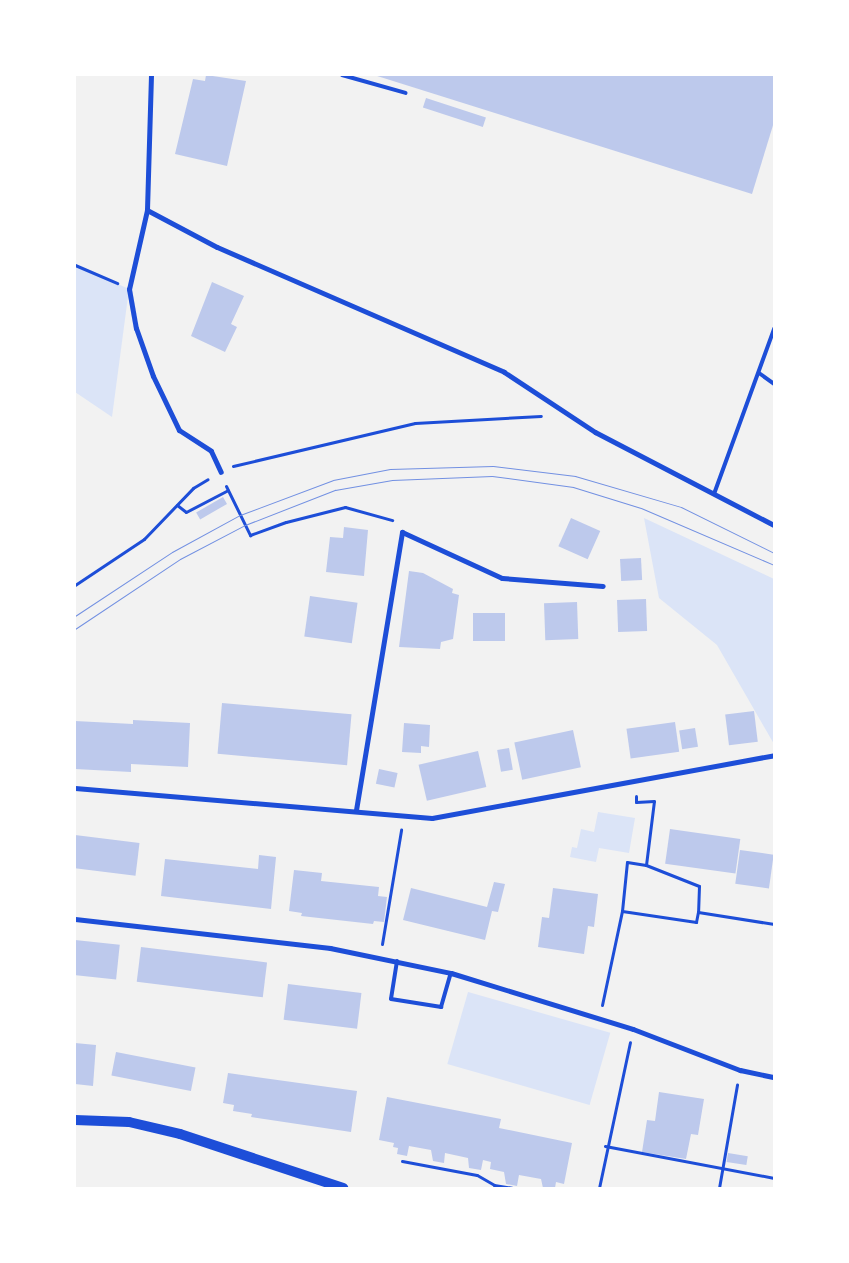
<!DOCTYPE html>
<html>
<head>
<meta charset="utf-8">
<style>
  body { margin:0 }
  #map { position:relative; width:849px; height:1263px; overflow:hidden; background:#f2f2f2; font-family:Helvetica,sans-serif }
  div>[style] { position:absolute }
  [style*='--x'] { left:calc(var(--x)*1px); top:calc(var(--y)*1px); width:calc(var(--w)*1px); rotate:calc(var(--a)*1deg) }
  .green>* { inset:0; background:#dbe4f7; transform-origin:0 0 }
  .building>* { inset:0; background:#bdc9ec; transform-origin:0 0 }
  .path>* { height:3px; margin:-1.5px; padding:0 1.5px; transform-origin:1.5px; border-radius:1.5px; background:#1d4ed8 }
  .service>* { height:4px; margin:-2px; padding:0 2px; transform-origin:2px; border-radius:2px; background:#1d4ed8 }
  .minor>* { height:5px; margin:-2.5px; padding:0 2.5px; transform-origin:2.5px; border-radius:2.5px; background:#1d4ed8 }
  .secondary>* { height:10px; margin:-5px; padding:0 5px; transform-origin:5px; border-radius:5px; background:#1d4ed8 }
  .tram>* { height:1px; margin:-0.5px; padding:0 0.5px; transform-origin:0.5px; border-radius:0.5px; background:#7290e2 }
  span { translate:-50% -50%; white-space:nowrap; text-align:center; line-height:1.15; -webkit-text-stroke:5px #fff; paint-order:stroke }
  .frame { position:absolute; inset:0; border:76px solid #fff; pointer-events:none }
</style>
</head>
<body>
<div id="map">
  <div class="green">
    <i style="clip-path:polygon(75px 265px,129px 289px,112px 417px,75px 392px)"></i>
    <i style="clip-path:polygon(644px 518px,774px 579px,774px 744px,717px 645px,659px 598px)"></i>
    <i style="clip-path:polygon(598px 812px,635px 818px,629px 853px,599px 848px,596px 862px,570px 857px,572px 847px,577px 848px,581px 829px,594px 832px)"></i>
    <i style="left:468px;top:992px;width:148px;height:75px;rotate:16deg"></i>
  </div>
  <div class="building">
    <i style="clip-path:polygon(206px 75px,246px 81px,227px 166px,175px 154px,193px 79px,205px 81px)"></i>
    <i style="clip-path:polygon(374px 75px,774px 75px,774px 122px,752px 194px)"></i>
    <i style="left:426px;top:98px;width:63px;height:10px;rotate:18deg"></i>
    <i style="clip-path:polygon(212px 282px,244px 296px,231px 324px,237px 327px,225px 352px,191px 336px)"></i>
    <i style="left:223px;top:497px;width:8px;height:31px;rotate:60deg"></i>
    <i style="left:571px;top:518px;width:32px;height:31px;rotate:24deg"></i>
    <i style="clip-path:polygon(344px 527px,368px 530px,364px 576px,326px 572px,330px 537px,343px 538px)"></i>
    <i style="left:641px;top:558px;width:22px;height:21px;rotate:87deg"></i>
    <i style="clip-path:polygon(409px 571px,423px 573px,453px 589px,452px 593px,459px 595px,453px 639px,441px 642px,440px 649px,399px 647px)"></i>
    <i style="left:310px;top:596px;width:48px;height:41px;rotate:8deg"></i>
    <i style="left:646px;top:599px;width:32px;height:29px;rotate:88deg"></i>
    <i style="left:577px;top:602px;width:37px;height:33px;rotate:88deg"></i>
    <i style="left:473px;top:613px;width:32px;height:28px"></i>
    <i style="left:222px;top:703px;width:130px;height:51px;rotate:5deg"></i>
    <i style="left:754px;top:711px;width:31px;height:29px;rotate:83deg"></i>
    <i style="clip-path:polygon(133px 720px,190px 723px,188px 767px,131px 764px,131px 772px,75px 769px,75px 721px,133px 724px)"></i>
    <i style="left:675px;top:722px;width:30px;height:49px;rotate:82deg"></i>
    <i style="clip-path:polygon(404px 723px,430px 725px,429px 747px,421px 746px,421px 753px,402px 752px)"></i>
    <i style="left:695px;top:728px;width:19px;height:16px;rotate:81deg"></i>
    <i style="left:573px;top:730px;width:38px;height:60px;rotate:78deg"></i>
    <i style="left:509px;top:748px;width:22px;height:12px;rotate:80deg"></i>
    <i style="left:478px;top:751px;width:37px;height:61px;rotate:77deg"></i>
    <i style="left:379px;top:769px;width:19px;height:15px;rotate:12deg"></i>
    <i style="left:670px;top:829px;width:71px;height:35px;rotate:8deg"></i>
    <i style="left:75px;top:835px;width:65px;height:33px;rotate:7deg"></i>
    <i style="left:740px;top:850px;width:34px;height:34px;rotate:8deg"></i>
    <i style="clip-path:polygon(259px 855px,276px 857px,271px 909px,161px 896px,165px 859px,258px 869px)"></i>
    <i style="clip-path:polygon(294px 870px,322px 873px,321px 881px,379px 887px,378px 896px,387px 897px,384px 922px,374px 921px,373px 924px,301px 916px,302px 913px,289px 911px)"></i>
    <i style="clip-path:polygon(494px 882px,505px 884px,498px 912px,492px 911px,485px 940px,403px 920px,411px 888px,487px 907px)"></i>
    <i style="clip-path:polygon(553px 888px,598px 894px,594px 927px,588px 926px,584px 954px,538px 947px,542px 917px,549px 918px)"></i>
    <i style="left:75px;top:940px;width:45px;height:35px;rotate:6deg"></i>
    <i style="left:141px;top:947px;width:127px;height:35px;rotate:7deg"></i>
    <i style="left:288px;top:984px;width:74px;height:36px;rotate:7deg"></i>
    <i style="clip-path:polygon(75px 1043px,96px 1045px,93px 1086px,75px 1084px)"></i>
    <i style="left:116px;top:1052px;width:81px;height:24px;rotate:11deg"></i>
    <i style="clip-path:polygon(228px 1073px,357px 1091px,351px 1132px,251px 1117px,252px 1114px,233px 1111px,234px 1105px,223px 1103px)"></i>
    <i style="clip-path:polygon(659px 1092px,704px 1099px,698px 1135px,691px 1134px,686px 1159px,642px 1152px,647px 1120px,655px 1121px)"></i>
    <i style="clip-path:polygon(387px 1097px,501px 1119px,499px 1128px,572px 1143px,564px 1184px,556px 1182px,555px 1188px,543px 1188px,541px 1179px,519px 1175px,517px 1186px,506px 1184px,504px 1172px,490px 1169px,491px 1162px,483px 1160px,481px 1170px,469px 1168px,468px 1158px,445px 1153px,444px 1163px,433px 1161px,431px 1150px,409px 1146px,407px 1156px,397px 1154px,398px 1148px,393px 1147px,394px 1143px,379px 1140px)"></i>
    <i style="left:728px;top:1153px;width:20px;height:9px;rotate:9deg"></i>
  </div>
  <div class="path">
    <i style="--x:75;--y:265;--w:46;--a:23.2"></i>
    <i style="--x:233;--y:466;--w:187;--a:-13.3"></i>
    <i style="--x:415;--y:423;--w:126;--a:-3.2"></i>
    <i style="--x:226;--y:486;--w:55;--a:63.9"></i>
    <i style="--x:250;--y:535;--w:38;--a:-20"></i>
    <i style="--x:286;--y:522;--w:61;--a:-14.3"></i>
    <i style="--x:345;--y:507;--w:49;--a:15.5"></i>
    <i style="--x:177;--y:505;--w:11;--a:38"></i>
    <i style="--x:186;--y:512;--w:47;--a:-27.6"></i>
    <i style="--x:75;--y:585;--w:83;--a:-33.7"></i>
    <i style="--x:144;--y:539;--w:71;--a:-46.1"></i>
    <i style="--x:193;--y:488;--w:17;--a:-31"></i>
    <i style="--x:646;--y:865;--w:57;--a:21.6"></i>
    <i style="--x:699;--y:886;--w:26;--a:92"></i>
    <i style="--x:622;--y:911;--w:49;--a:-84.2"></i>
    <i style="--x:627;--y:862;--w:19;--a:9"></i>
    <i style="--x:646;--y:865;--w:64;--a:-82.9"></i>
    <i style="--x:654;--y:801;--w:18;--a:177"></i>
    <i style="--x:636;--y:802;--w:6;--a:-90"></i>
    <i style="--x:382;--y:944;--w:116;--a:-80.5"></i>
    <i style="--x:602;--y:1005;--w:96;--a:-78"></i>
    <i style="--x:622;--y:911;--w:75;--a:8.5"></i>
    <i style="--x:696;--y:922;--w:10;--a:-79"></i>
    <i style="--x:698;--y:912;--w:77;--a:9"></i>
    <i style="--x:605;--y:1146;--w:172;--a:10.7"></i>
    <i style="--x:402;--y:1161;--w:76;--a:10.6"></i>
    <i style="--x:477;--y:1175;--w:20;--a:30"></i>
    <i style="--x:494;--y:1185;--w:18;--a:9"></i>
    <i style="--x:599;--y:1188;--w:149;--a:-78"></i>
    <i style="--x:719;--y:1188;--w:105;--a:-80.1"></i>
  </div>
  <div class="service">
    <i style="--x:342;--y:75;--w:66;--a:15.7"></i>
    <i style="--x:759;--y:373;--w:19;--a:36"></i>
    <i style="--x:714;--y:494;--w:176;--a:-70"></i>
    <i style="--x:397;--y:961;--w:38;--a:99"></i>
    <i style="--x:391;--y:999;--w:51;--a:9.1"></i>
    <i style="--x:441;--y:1007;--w:35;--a:-74"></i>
  </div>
  <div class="minor">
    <i style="--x:151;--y:75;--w:135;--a:91.7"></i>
    <i style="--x:147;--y:210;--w:81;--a:102.8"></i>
    <i style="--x:129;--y:289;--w:40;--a:80"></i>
    <i style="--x:136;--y:328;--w:51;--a:70.5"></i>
    <i style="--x:153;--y:376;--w:60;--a:64.3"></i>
    <i style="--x:179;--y:430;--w:38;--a:33"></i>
    <i style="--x:211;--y:451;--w:23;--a:65"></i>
    <i style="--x:147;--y:210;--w:79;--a:27.9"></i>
    <i style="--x:217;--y:247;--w:313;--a:23.5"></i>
    <i style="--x:504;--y:372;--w:109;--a:33.4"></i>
    <i style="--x:595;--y:432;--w:202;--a:27.5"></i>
    <i style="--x:75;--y:788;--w:358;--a:4.8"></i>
    <i style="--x:432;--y:818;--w:348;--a:-10.4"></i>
    <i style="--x:356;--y:810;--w:282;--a:-80.6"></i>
    <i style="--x:402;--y:532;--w:110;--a:24.7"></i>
    <i style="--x:502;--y:578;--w:101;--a:4.5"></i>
    <i style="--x:75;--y:919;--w:257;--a:6.5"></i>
    <i style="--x:330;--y:948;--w:124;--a:11.7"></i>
    <i style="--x:451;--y:973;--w:190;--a:17.1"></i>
    <i style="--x:633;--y:1029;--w:115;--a:21"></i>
    <i style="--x:740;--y:1070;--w:35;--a:12"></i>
  </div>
  <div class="secondary">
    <i style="--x:75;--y:1120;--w:54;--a:2.1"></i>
    <i style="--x:129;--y:1122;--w:52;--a:13.2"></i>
    <i style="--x:180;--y:1134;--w:172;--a:18.3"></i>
  </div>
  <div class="tram">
    <i style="--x:75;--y:616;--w:116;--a:-33.4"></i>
    <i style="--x:172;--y:552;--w:77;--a:-28.6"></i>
    <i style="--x:240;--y:515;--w:99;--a:-20.6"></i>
    <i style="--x:333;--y:480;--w:58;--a:-10.9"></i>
    <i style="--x:390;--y:469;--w:103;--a:-1.7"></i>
    <i style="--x:493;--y:466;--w:83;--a:7"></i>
    <i style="--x:575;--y:476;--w:110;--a:16.3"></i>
    <i style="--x:681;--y:507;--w:104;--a:26.3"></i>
    <i style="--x:75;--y:629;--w:126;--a:-33.7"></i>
    <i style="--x:180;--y:559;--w:73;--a:-27.6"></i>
    <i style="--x:245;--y:525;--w:97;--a:-21.3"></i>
    <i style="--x:335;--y:490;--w:58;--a:-10"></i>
    <i style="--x:392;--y:480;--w:100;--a:-2.3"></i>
    <i style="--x:492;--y:476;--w:82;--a:7.7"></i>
    <i style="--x:573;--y:487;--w:71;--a:17.2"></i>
    <i style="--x:641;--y:508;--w:145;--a:23.2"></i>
  </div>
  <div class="frame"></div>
</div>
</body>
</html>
